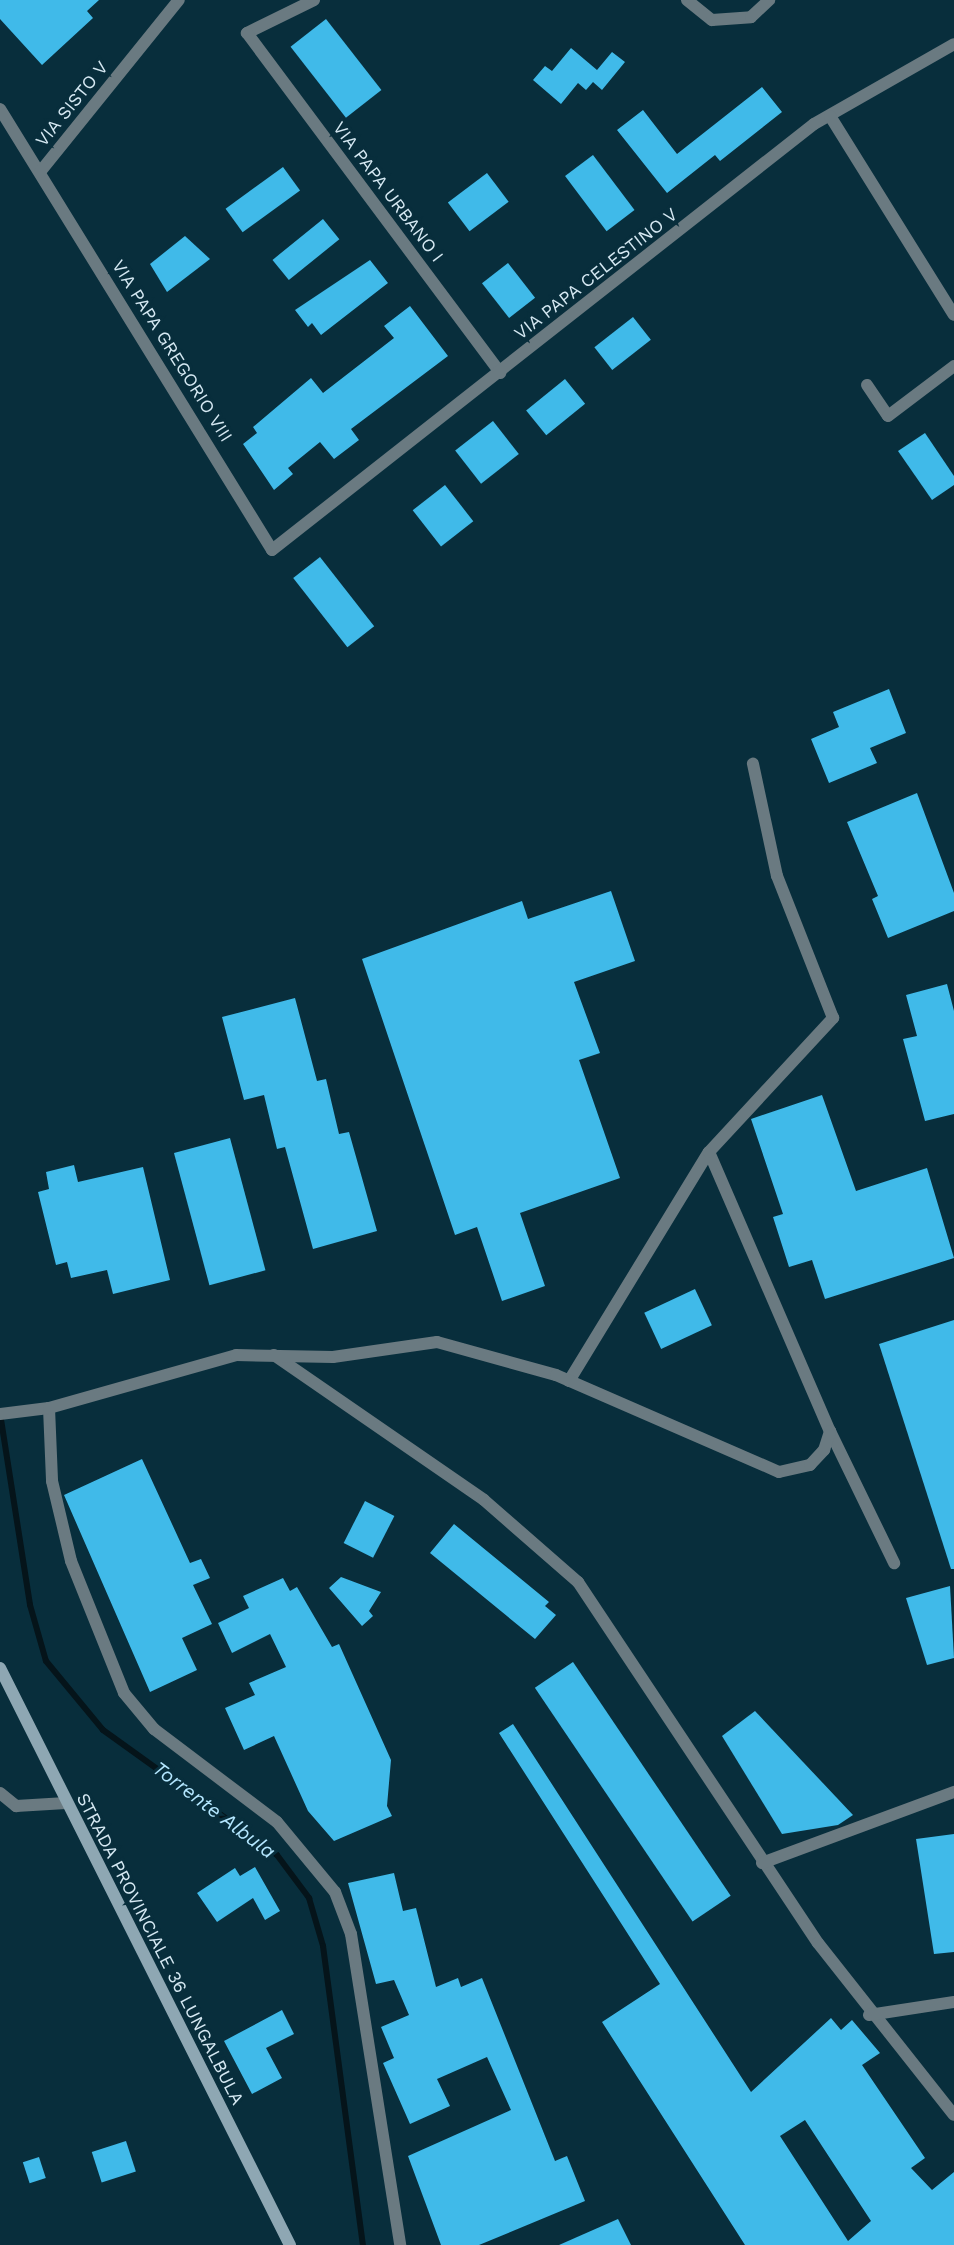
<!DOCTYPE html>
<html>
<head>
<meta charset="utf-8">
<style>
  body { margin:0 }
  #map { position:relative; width:954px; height:2245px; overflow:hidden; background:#082e3c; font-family:"Work Sans",sans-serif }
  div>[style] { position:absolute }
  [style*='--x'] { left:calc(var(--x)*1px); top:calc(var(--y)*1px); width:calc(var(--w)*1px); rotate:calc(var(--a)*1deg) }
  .stream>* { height:6px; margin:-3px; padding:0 3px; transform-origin:3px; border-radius:3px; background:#05141a }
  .building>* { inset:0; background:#40bae9; transform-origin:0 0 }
  .minor>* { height:12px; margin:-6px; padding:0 6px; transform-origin:6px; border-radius:6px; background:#6a7a81 }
  .tertiary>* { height:12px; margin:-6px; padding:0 6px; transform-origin:6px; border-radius:6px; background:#6a7a81 }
  .secondary>* { height:12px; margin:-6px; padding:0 6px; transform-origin:6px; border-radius:6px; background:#8ea7b3 }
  span { translate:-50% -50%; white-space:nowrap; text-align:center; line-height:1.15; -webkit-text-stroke:6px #082e3c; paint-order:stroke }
  .street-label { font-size:18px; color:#d6e9f3 }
  .water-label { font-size:20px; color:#b4e7ff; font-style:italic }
</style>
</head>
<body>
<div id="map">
  <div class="stream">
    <i style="--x:0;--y:1413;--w:194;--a:81.1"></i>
    <i style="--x:30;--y:1605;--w:58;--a:74.1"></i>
    <i style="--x:46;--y:1661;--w:89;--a:50.4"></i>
    <i style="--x:103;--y:1730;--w:214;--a:35.7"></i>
    <i style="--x:277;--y:1855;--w:54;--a:53.3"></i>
    <i style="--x:309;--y:1898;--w:50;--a:73.7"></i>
    <i style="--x:323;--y:1946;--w:302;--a:82.4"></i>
  </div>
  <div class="building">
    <i style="clip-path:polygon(0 0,99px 0,87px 11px,93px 18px,42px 65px,0 19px)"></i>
    <i style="left:326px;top:19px;width:90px;height:45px;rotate:52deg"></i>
    <i style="clip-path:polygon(571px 48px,597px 70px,612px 52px,625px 62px,602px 90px,593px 82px,586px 90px,578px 83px,561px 104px,533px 80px,545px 66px,552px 71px)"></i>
    <i style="clip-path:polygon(762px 87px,782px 112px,720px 161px,715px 155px,667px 193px,617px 130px,643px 110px,677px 154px)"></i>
    <i style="left:593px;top:155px;width:69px;height:35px;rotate:53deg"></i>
    <i style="left:283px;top:167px;width:29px;height:71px;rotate:54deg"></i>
    <i style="left:487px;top:173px;width:36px;height:49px;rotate:53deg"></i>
    <i style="left:323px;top:219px;width:26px;height:65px;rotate:51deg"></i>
    <i style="clip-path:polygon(185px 236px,210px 259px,167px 292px,150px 264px)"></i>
    <i style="clip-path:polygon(370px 260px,388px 283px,321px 335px,312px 323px,308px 327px,295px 310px)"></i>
    <i style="left:508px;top:263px;width:44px;height:33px;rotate:52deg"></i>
    <i style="clip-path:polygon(410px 306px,448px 356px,351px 429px,359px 440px,334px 459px,320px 442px,288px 468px,293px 474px,274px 490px,243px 444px,257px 433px,253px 427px,311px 378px,323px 393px,394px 338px,384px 326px)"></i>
    <i style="left:633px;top:317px;width:29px;height:49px;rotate:52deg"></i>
    <i style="left:565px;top:379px;width:32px;height:50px;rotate:51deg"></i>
    <i style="left:493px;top:421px;width:42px;height:48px;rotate:52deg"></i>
    <i style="clip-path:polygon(925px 433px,954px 476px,954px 485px,932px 500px,898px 451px)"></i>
    <i style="left:445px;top:485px;width:46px;height:41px;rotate:52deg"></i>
    <i style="left:320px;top:557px;width:88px;height:34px;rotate:52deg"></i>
    <i style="clip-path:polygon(889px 689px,906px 733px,870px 748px,877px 763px,829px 783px,811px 739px,839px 727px,833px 712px)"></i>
    <i style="clip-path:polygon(917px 793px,954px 893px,954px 911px,888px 938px,872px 899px,878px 896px,847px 822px)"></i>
    <i style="clip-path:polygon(611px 891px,635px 961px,574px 982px,600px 1053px,579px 1060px,620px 1178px,520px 1213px,545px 1286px,502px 1301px,477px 1227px,455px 1235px,362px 959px,522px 901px,528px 919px)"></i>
    <i style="clip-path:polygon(947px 984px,954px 1011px,954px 1114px,925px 1121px,903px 1039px,917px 1036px,906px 995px)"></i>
    <i style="clip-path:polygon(295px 998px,317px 1081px,326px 1079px,339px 1134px,349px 1132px,377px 1231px,313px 1249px,285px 1147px,277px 1149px,264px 1095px,244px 1100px,222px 1017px)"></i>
    <i style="clip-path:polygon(822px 1095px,856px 1191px,927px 1168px,954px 1258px,825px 1299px,812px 1260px,789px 1267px,773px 1217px,783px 1214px,751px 1119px)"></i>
    <i style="left:230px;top:1138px;width:137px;height:58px;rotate:75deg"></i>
    <i style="clip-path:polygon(74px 1165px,78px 1182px,143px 1167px,170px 1280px,113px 1294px,107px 1270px,71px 1278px,67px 1262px,56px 1265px,38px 1192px,49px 1189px,46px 1172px)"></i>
    <i style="left:695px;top:1289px;width:40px;height:56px;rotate:65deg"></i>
    <i style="clip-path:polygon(954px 1320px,954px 1569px,951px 1569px,879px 1344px)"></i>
    <i style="clip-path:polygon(142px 1459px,190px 1563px,201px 1559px,210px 1578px,193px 1585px,212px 1624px,182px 1638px,197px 1670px,150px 1692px,64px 1495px)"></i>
    <i style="left:365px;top:1501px;width:33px;height:47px;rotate:27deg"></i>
    <i style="clip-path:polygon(454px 1524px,549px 1602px,545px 1606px,556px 1615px,535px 1639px,430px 1553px)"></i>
    <i style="clip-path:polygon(341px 1577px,381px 1592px,369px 1611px,373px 1616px,362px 1626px,329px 1588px)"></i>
    <i style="clip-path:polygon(283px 1578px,290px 1591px,297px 1587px,332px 1647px,339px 1644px,391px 1760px,387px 1806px,392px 1816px,334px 1841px,308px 1811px,274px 1736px,244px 1750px,225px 1708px,255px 1695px,249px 1683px,286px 1667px,270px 1634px,232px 1653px,218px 1623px,249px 1608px,243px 1596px)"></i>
    <i style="clip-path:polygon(950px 1586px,954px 1658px,927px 1665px,906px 1598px)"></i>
    <i style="left:573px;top:1662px;width:282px;height:46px;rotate:56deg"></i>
    <i style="clip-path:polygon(755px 1711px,853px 1815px,838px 1825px,782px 1834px,722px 1736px)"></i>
    <i style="clip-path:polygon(evenodd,513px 1724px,751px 2092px,831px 2018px,841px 2030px,852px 2020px,880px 2053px,862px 2065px,925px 2158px,911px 2168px,932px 2190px,954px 2172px,954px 2245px,745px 2245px,602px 2022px,660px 1984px,499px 1733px,513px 1724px,805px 2120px,871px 2221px,848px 2241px,780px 2136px,805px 2120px)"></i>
    <i style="clip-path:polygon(954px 1834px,954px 1952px,934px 1954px,916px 1839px)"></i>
    <i style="clip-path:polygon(255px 1867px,280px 1911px,265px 1920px,253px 1898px,217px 1922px,197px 1893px,235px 1868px,240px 1876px)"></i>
    <i style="clip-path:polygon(394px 1873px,403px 1911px,416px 1908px,436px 1987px,458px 1978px,461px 1987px,482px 1978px,555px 2161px,567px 2156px,585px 2201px,479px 2245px,441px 2245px,408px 2156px,511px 2110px,487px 2057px,437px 2079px,450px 2106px,410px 2124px,383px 2063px,394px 2058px,381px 2027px,409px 2015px,394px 1980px,376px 1984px,348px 1883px)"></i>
    <i style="clip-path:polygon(282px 2010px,294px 2034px,266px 2048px,282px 2078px,252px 2094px,224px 2041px)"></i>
    <i style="left:126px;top:2141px;width:32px;height:36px;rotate:72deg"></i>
    <i style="left:39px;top:2157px;width:22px;height:17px;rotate:72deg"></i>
    <i style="clip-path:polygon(618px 2219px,631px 2245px,559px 2245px)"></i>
  </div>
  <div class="minor">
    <i style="--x:314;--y:0;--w:75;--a:153.8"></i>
    <i style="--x:247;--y:33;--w:424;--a:53.3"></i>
    <i style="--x:0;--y:109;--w:518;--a:58.33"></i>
    <i style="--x:272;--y:550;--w:689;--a:-38.17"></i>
    <i style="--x:814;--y:124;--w:161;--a:-29.7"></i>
    <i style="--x:830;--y:116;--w:234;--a:58.1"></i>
    <i style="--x:40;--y:172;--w:221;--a:-51.1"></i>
    <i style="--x:867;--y:385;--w:37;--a:56"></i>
    <i style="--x:888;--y:416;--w:83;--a:-37.1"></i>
    <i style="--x:709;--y:1152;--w:304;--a:66.6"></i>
    <i style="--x:830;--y:1431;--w:147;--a:64.1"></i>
    <i style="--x:274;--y:1355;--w:255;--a:34.6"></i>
    <i style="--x:484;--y:1500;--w:125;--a:41.1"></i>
    <i style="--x:578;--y:1582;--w:433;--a:56.4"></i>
    <i style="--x:818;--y:1943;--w:219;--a:51.7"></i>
    <i style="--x:569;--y:1381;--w:268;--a:-58.6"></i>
    <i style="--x:709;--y:1152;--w:183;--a:-47.2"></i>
    <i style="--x:833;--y:1018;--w:153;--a:-111.5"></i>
    <i style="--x:777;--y:876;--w:115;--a:-102.1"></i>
    <i style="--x:49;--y:1408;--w:73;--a:87.6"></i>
    <i style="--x:52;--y:1481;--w:82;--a:76.6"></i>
    <i style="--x:71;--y:1561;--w:142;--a:68.1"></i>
    <i style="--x:124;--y:1693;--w:47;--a:50.2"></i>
    <i style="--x:154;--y:1729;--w:154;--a:37.1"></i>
    <i style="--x:277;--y:1822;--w:91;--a:50.4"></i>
    <i style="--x:335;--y:1892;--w:45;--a:69.1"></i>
    <i style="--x:351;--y:1934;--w:315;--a:81"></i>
    <i style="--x:0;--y:1414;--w:49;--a:-7"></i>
    <i style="--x:49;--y:1408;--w:194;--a:-15.8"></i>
    <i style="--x:236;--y:1355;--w:97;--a:1.2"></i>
    <i style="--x:333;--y:1357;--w:105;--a:-8.2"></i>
    <i style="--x:437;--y:1342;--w:123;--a:15.5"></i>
    <i style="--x:556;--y:1375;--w:243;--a:23.5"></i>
    <i style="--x:779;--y:1472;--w:32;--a:-13"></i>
    <i style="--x:810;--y:1465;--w:21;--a:-47"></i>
    <i style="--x:824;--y:1450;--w:20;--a:-72"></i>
    <i style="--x:0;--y:1793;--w:21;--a:39"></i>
    <i style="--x:16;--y:1806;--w:50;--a:-3.4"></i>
    <i style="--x:762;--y:1863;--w:205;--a:-20.3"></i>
    <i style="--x:869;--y:2015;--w:86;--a:-8.7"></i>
  </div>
  <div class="tertiary">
    <i style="--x:687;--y:0;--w:32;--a:39"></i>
    <i style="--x:712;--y:20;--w:39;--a:-4"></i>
    <i style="--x:751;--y:17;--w:25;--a:-43"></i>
  </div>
  <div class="secondary">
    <i style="--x:0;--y:1668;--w:646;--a:63.32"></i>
  </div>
  <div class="street-label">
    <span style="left:72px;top:104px;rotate:-51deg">VIA SISTO V</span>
    <span style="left:388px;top:192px;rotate:53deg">VIA PAPA URBANO I</span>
    <span style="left:596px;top:274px;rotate:-38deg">VIA PAPA CELESTINO V</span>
    <span style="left:172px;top:351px;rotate:58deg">VIA PAPA GREGORIO VIII</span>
    <span style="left:160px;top:1949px;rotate:63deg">STRADA PROVINCIALE 36 LUNGALBULA</span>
  </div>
  <div class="water-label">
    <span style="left:214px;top:1810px;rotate:37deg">Torrente Albula</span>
  </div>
</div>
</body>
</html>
